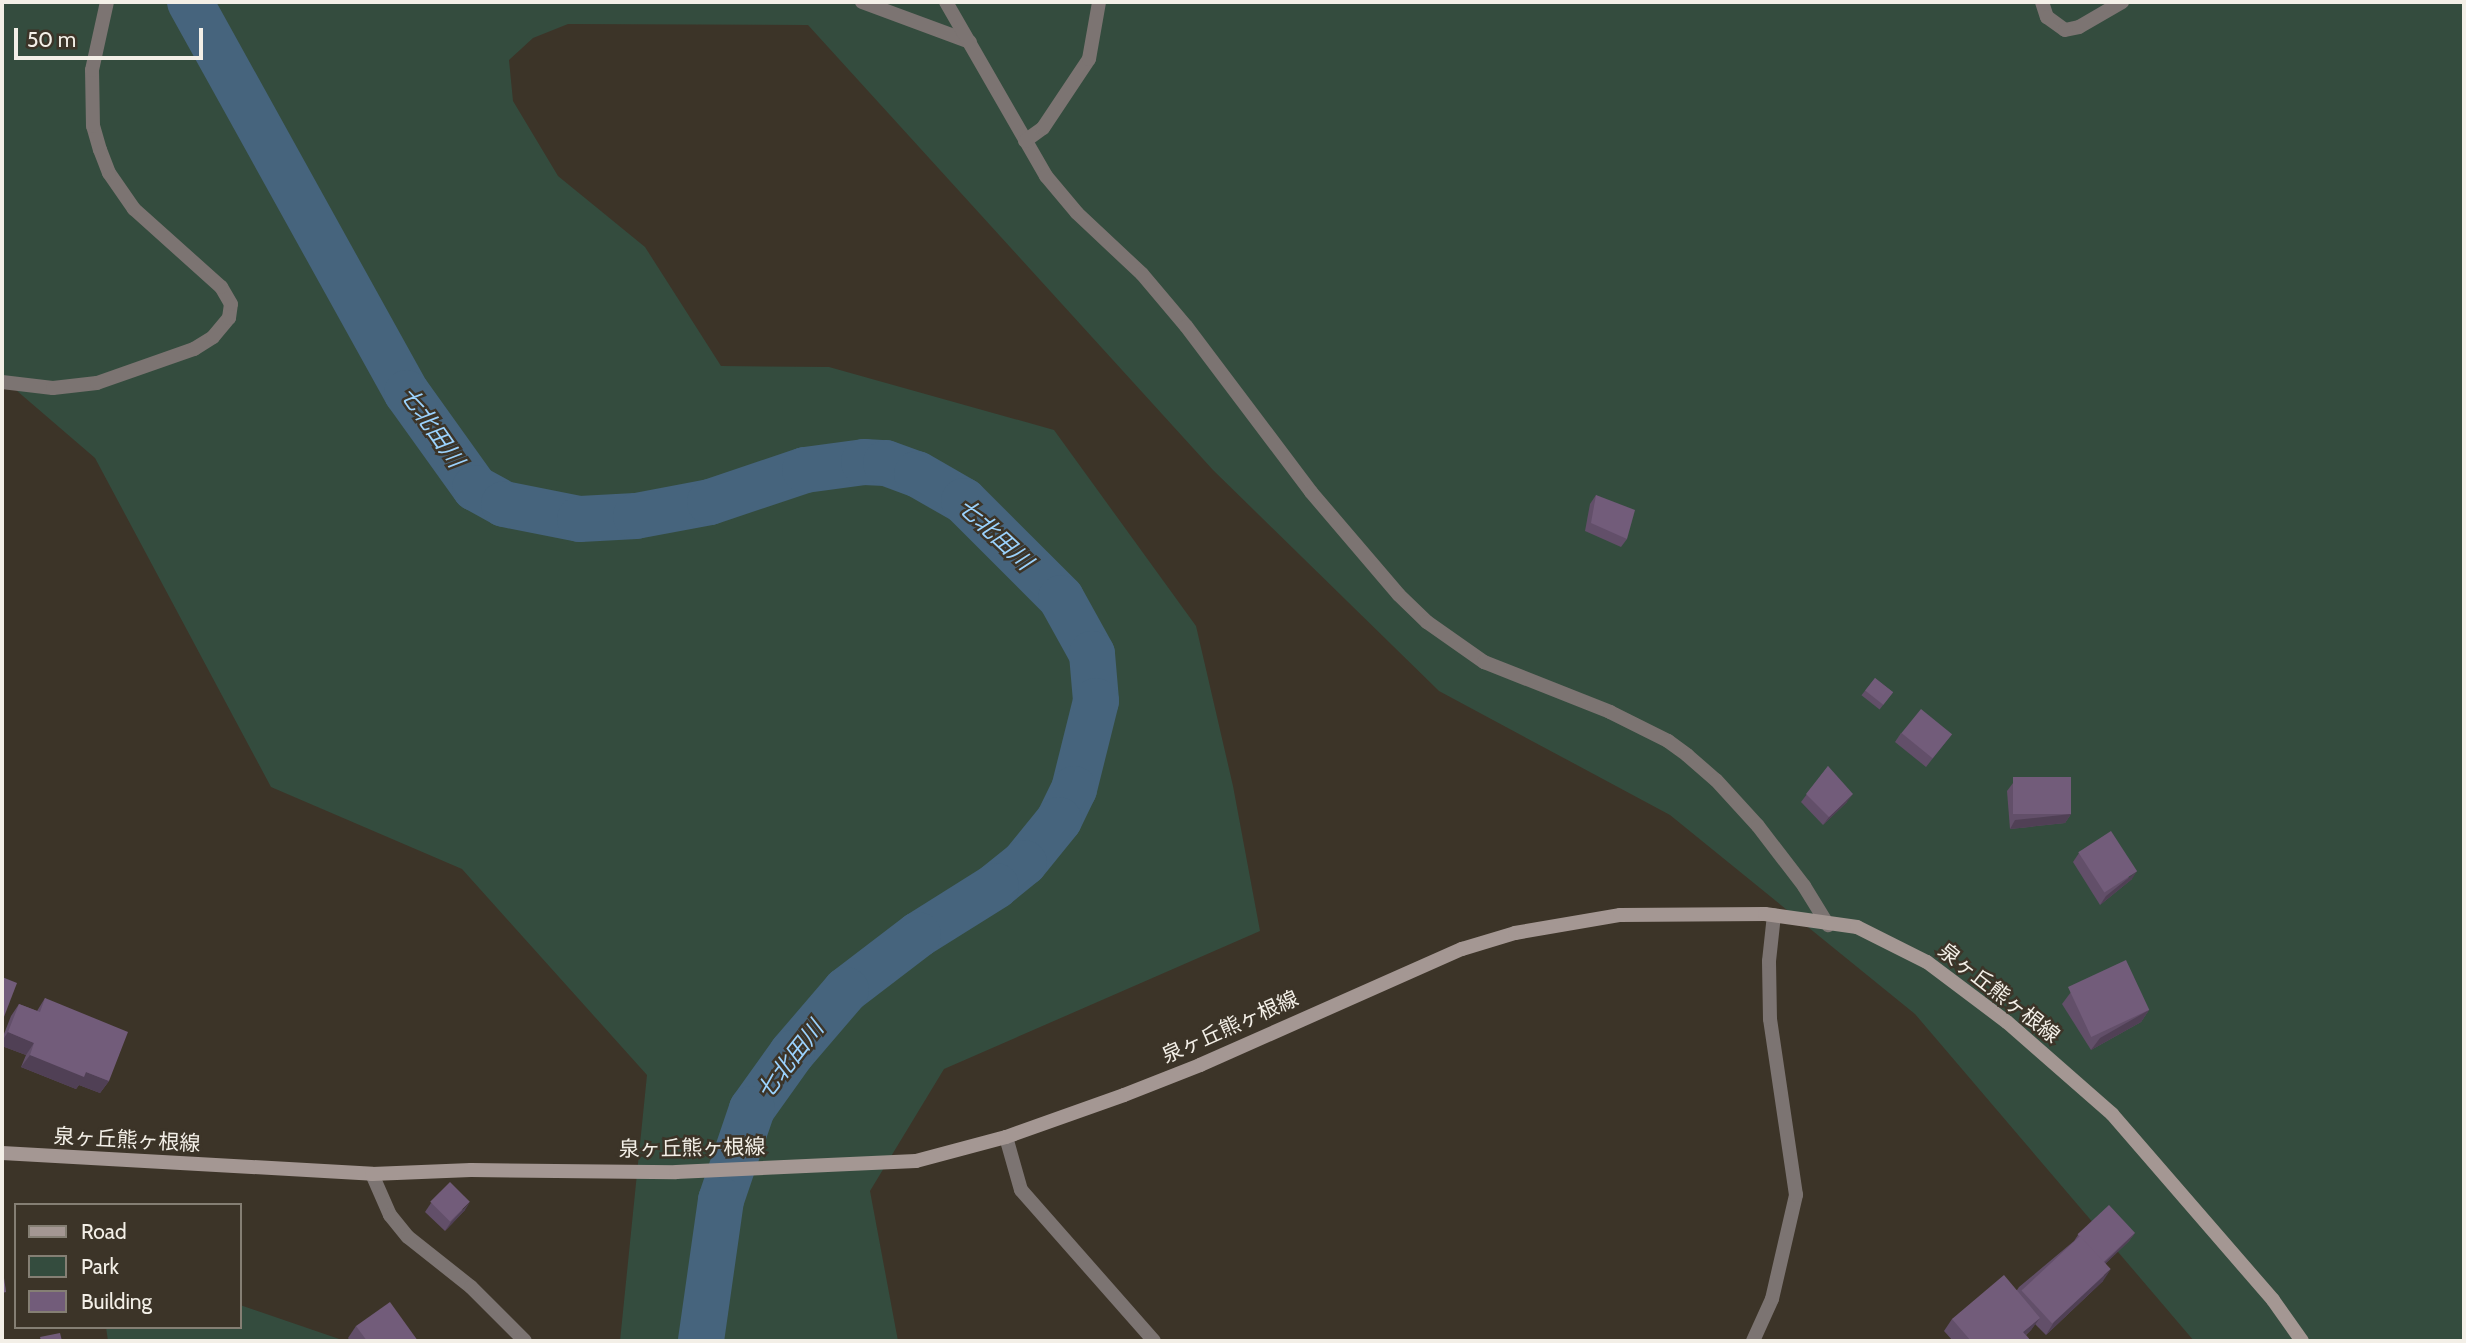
<!DOCTYPE html>
<html>
<head>
<meta charset="utf-8">
<style>
  body { margin:0 }
  #map { position:relative; width:2466px; height:1343px; overflow:hidden; background:#3c3428; font-family:Cabin,"Noto Sans JP",sans-serif }
  div>[style] { position:absolute }
  [style*='--x'] { left:calc(var(--x)*1px); top:calc(var(--y)*1px); width:calc(var(--w)*1px); rotate:calc(var(--a)*1deg) }
  .green>* { inset:0; background:#344c3e }
  .river>* { height:46px; margin:-23px; padding:0 23px; transform-origin:23px; border-radius:23px; background:#46647d }
  .minor>* { height:14px; margin:-7px; padding:0 7px; transform-origin:7px; border-radius:7px; background:#7c7472 }
  .tertiary>* { height:14px; margin:-7px; padding:0 7px; transform-origin:7px; border-radius:7px; background:#7c7472 }
  .secondary>* { height:14px; margin:-7px; padding:0 7px; transform-origin:7px; border-radius:7px; background:#a49793 }
  .wall>* { inset:0; background:#624f69; transform-origin:0 0 }
  .shaded-wall>* { inset:0; background:#504055 }
  .building>* { inset:0; background:#725c7a; transform-origin:0 0 }
  span { translate:-50% -50%; white-space:nowrap; text-align:center; line-height:1.15; -webkit-text-stroke:5px #3c3428; paint-order:stroke }
  .street-label { font-size:21px; color:#f3efe7 }
  .water-label { font-size:23px; color:#9bd2fd; font-style:italic }
  .frame { position:absolute; inset:0; border:4px solid #f3efe7; pointer-events:none }
  .legend { position:absolute; left:14px; top:1203px; width:228px; height:126px; box-sizing:border-box; background:#3c3428; border:2px solid #857f74; margin:0; padding:9px 12px; list-style:none; font-size:21px; color:#f3efe7 }
  .legend li { display:flex; align-items:center; gap:14px; height:35px }
  .legend b { width:35px; border:2px solid #857f74 }
  .scale { position:absolute; left:14px; top:28px; width:189px; height:32px; box-sizing:border-box; border:4px solid #f3efe7; border-top:0; padding-left:9px; font-size:21px; line-height:24px; white-space:nowrap; color:#f3efe7; -webkit-text-stroke:5px #3c3428; paint-order:stroke }
</style>
</head>
<body>
<div id="map">
  <div class="green">
    <i style="clip-path:polygon(2px 2px,2464px 2px,2464px 1341px,2194px 1341px,1915px 1014px,1670px 815px,1439px 691px,1213px 470px,808px 25px,568px 24px,533px 38px,509px 60px,513px 101px,558px 176px,645px 247px,721px 366px,829px 367px,1054px 430px,1196px 626px,1233px 786px,1260px 931px,944px 1069px,870px 1191px,898px 1341px,620px 1341px,647px 1075px,462px 869px,271px 787px,95px 458px,2px 378px)"></i>
    <i style="clip-path:polygon(240px 1305px,345px 1341px,108px 1341px,106px 1327px,240px 1327px)"></i>
  </div>
  <div class="river">
    <i style="--x:190;--y:2;--w:447;--a:61"></i>
    <i style="--x:407;--y:393;--w:117;--a:54.4"></i>
    <i style="--x:475;--y:488;--w:33;--a:29"></i>
    <i style="--x:504;--y:504;--w:77;--a:11.2"></i>
    <i style="--x:580;--y:519;--w:56;--a:-3.1"></i>
    <i style="--x:636;--y:516;--w:75;--a:-10.7"></i>
    <i style="--x:710;--y:502;--w:100;--a:-18.6"></i>
    <i style="--x:805;--y:470;--w:60;--a:-7.7"></i>
    <i style="--x:864;--y:462;--w:22;--a:3"></i>
    <i style="--x:886;--y:463;--w:33;--a:20"></i>
    <i style="--x:917;--y:474;--w:54;--a:29.9"></i>
    <i style="--x:964;--y:501;--w:137;--a:45"></i>
    <i style="--x:1061;--y:598;--w:64;--a:61"></i>
    <i style="--x:1092;--y:654;--w:47;--a:85.1"></i>
    <i style="--x:1096;--y:701;--w:91;--a:104"></i>
    <i style="--x:1074;--y:789;--w:34;--a:116"></i>
    <i style="--x:1059;--y:820;--w:55;--a:129.1"></i>
    <i style="--x:1024;--y:863;--w:36;--a:141"></i>
    <i style="--x:996;--y:886;--w:92;--a:147.9"></i>
    <i style="--x:918;--y:935;--w:91;--a:142.6"></i>
    <i style="--x:846;--y:990;--w:83;--a:130.6"></i>
    <i style="--x:792;--y:1053;--w:69;--a:125.5"></i>
    <i style="--x:752;--y:1109;--w:96;--a:108.8"></i>
    <i style="--x:721;--y:1200;--w:142;--a:98.1"></i>
  </div>
  <div class="minor">
    <i style="--x:862;--y:2;--w:115;--a:20.3"></i>
    <i style="--x:946;--y:2;--w:201;--a:60.1"></i>
    <i style="--x:1046;--y:176;--w:48;--a:50"></i>
    <i style="--x:1077;--y:213;--w:89;--a:43.2"></i>
    <i style="--x:1142;--y:274;--w:68;--a:49.8"></i>
    <i style="--x:1186;--y:326;--w:208;--a:53"></i>
    <i style="--x:1311;--y:492;--w:135;--a:49.5"></i>
    <i style="--x:1399;--y:595;--w:39;--a:44"></i>
    <i style="--x:1427;--y:622;--w:70;--a:35.1"></i>
    <i style="--x:1484;--y:662;--w:136;--a:21.6"></i>
    <i style="--x:1610;--y:712;--w:65;--a:26.6"></i>
    <i style="--x:1668;--y:741;--w:24;--a:36"></i>
    <i style="--x:1687;--y:755;--w:38;--a:41"></i>
    <i style="--x:1716;--y:780;--w:62;--a:47.6"></i>
    <i style="--x:1758;--y:826;--w:76;--a:52.5"></i>
    <i style="--x:1804;--y:886;--w:46;--a:58.4"></i>
    <i style="--x:2042;--y:2;--w:16;--a:72"></i>
    <i style="--x:2047;--y:17;--w:22;--a:36"></i>
    <i style="--x:2065;--y:30;--w:14;--a:-12"></i>
    <i style="--x:2079;--y:27;--w:50;--a:-30.2"></i>
    <i style="--x:1025;--y:141;--w:22;--a:-36"></i>
    <i style="--x:1043;--y:128;--w:83;--a:-56.3"></i>
    <i style="--x:1089;--y:59;--w:58;--a:-80"></i>
    <i style="--x:2;--y:382;--w:51;--a:6.7"></i>
    <i style="--x:53;--y:388;--w:44;--a:-6.5"></i>
    <i style="--x:97;--y:383;--w:103;--a:-19.3"></i>
    <i style="--x:194;--y:349;--w:22;--a:-32"></i>
    <i style="--x:213;--y:337;--w:25;--a:-50"></i>
    <i style="--x:229;--y:318;--w:14;--a:-82"></i>
    <i style="--x:231;--y:304;--w:20;--a:-120"></i>
    <i style="--x:221;--y:287;--w:117;--a:-138.1"></i>
    <i style="--x:134;--y:209;--w:44;--a:-124.8"></i>
    <i style="--x:109;--y:173;--w:25;--a:-111"></i>
    <i style="--x:100;--y:150;--w:25;--a:-106"></i>
    <i style="--x:93;--y:126;--w:56;--a:-91"></i>
    <i style="--x:92;--y:70;--w:70;--a:-77.6"></i>
    <i style="--x:1006;--y:1137;--w:55;--a:74.2"></i>
    <i style="--x:1021;--y:1190;--w:201;--a:48.6"></i>
    <i style="--x:1753;--y:1341;--w:46;--a:-65.7"></i>
    <i style="--x:1772;--y:1299;--w:107;--a:-77"></i>
    <i style="--x:1796;--y:1195;--w:178;--a:-98.4"></i>
    <i style="--x:1770;--y:1019;--w:58;--a:-91"></i>
    <i style="--x:1769;--y:961;--w:46;--a:-83.8"></i>
  </div>
  <div class="tertiary">
    <i style="--x:372;--y:1174;--w:45;--a:66.3"></i>
    <i style="--x:390;--y:1215;--w:28;--a:51"></i>
    <i style="--x:408;--y:1237;--w:80;--a:38.4"></i>
    <i style="--x:471;--y:1287;--w:76;--a:45"></i>
  </div>
  <div class="secondary">
    <i style="--x:2;--y:1153;--w:371;--a:3.2"></i>
    <i style="--x:372;--y:1174;--w:99;--a:-2.3"></i>
    <i style="--x:471;--y:1170;--w:205;--a:0.6"></i>
    <i style="--x:676;--y:1172;--w:240;--a:-2.6"></i>
    <i style="--x:916;--y:1161;--w:93;--a:-14.9"></i>
    <i style="--x:1006;--y:1137;--w:125;--a:-19.6"></i>
    <i style="--x:1124;--y:1095;--w:82;--a:-21.5"></i>
    <i style="--x:1200;--y:1065;--w:287;--a:-23.9"></i>
    <i style="--x:1462;--y:949;--w:55;--a:-16.8"></i>
    <i style="--x:1515;--y:933;--w:107;--a:-9.7"></i>
    <i style="--x:1620;--y:915;--w:145;--a:-0.4"></i>
    <i style="--x:1765;--y:914;--w:93;--a:8"></i>
    <i style="--x:1857;--y:927;--w:78;--a:26.6"></i>
    <i style="--x:1927;--y:962;--w:100;--a:36.9"></i>
    <i style="--x:2007;--y:1022;--w:140;--a:41.2"></i>
    <i style="--x:2112;--y:1114;--w:246;--a:49.1"></i>
    <i style="--x:2273;--y:1300;--w:50;--a:54.7"></i>
  </div>
  <div class="wall">
    <i style="clip-path:polygon(1596px 495px,1627px 539px,1621px 547px,1585px 531px,1590px 504px)"></i>
    <i style="left:1875px;top:678px;width:23px;height:22px;rotate:38deg"></i>
    <i style="clip-path:polygon(1901px 733px,1952px 734px,1926px 767px,1895px 742px)"></i>
    <i style="clip-path:polygon(1828px 766px,1847px 802px,1823px 825px,1801px 802px)"></i>
    <i style="clip-path:polygon(2013px 783px,2071px 814px,2065px 823px,2010px 829px,2007px 791px)"></i>
    <i style="clip-path:polygon(2079px 853px,2132px 879px,2100px 905px,2073px 862px)"></i>
    <i style="clip-path:polygon(2071px 992px,2149px 1010px,2141px 1022px,2091px 1050px,2062px 1004px)"></i>
    <i style="clip-path:polygon(45px 998px,109px 1081px,100px 1093px,79px 1085px,76px 1089px,21px 1067px,26px 1055px,2px 1046px,2px 1039px,11px 1016px,19px 1004px,37px 1011px)"></i>
    <i style="clip-path:polygon(431px 1203px,465px 1210px,445px 1231px,425px 1212px)"></i>
    <i style="clip-path:polygon(2135px 1233px,2129px 1241px,2106px 1263px,2103px 1281px,2046px 1335px,2035px 1324px,2031px 1330px,2026px 1335px,2031px 1341px,1953px 1341px,1944px 1331px,1952px 1319px,2017px 1290px,2019px 1287px,2074px 1241px,2078px 1235px)"></i>
    <i style="clip-path:polygon(356px 1326px,418px 1341px,350px 1341px,348px 1338px)"></i>
  </div>
  <div class="shaded-wall">
    <i style="clip-path:polygon(1853px 794px,1847px 802px,1823px 825px,1829px 817px)"></i>
    <i style="clip-path:polygon(2071px 814px,2065px 823px,2010px 829px,2015px 820px)"></i>
    <i style="clip-path:polygon(2137px 871px,2132px 879px,2100px 905px,2106px 896px)"></i>
    <i style="clip-path:polygon(2149px 1010px,2141px 1022px,2091px 1050px,2100px 1038px)"></i>
    <i style="clip-path:polygon(8px 1032px,34px 1043px,26px 1055px,2px 1046px,2px 1041px)"></i>
    <i style="clip-path:polygon(30px 1055px,86px 1072px,109px 1081px,100px 1093px,79px 1085px,76px 1089px,21px 1067px)"></i>
    <i style="clip-path:polygon(470px 1202px,465px 1210px,445px 1231px,451px 1222px)"></i>
    <i style="clip-path:polygon(2135px 1233px,2129px 1241px,2099px 1270px,2105px 1262px)"></i>
    <i style="clip-path:polygon(2111px 1269px,2103px 1281px,2046px 1335px,2054px 1322px)"></i>
    <i style="clip-path:polygon(2040px 1318px,2031px 1330px,2018px 1341px,2023px 1332px)"></i>
  </div>
  <div class="building">
    <i style="clip-path:polygon(1596px 495px,1635px 510px,1627px 539px,1591px 523px)"></i>
    <i style="left:1875px;top:678px;width:23px;height:16px;rotate:38deg"></i>
    <i style="left:1921px;top:709px;width:40px;height:31px;rotate:39deg"></i>
    <i style="clip-path:polygon(1828px 766px,1853px 794px,1829px 817px,1806px 794px)"></i>
    <i style="left:2071px;top:777px;width:37px;height:58px;rotate:90deg"></i>
    <i style="left:2111px;top:831px;width:48px;height:39px;rotate:57deg"></i>
    <i style="left:2126px;top:960px;width:55px;height:64px;rotate:65deg"></i>
    <i style="clip-path:polygon(2px 977px,17px 983px,2px 1022px)"></i>
    <i style="clip-path:polygon(45px 998px,128px 1032px,109px 1081px,86px 1072px,84px 1077px,30px 1055px,34px 1043px,8px 1032px,19px 1004px,40px 1012px)"></i>
    <i style="left:450px;top:1182px;width:28px;height:28px;rotate:45deg"></i>
    <i style="left:2109px;top:1205px;width:38px;height:43px;rotate:47deg"></i>
    <i style="left:2080px;top:1236px;width:45px;height:80px;rotate:47deg"></i>
    <i style="clip-path:polygon(2px 1264px,6px 1292px,2px 1293px)"></i>
    <i style="clip-path:polygon(2004px 1275px,2040px 1318px,2023px 1332px,2031px 1341px,1971px 1341px,1952px 1319px)"></i>
    <i style="clip-path:polygon(390px 1302px,418px 1341px,367px 1341px,356px 1326px)"></i>
    <i style="clip-path:polygon(60px 1333px,62px 1341px,41px 1341px,40px 1337px)"></i>
  </div>
  <div class="street-label">
    <span style="left:1999px;top:993px;rotate:38deg">泉ヶ丘熊ヶ根線</span>
    <span style="left:1230px;top:1027px;rotate:-24deg">泉ヶ丘熊ヶ根線</span>
    <span style="left:127px;top:1140px;rotate:3deg">泉ヶ丘熊ヶ根線</span>
    <span style="left:692px;top:1148px;rotate:-1deg">泉ヶ丘熊ヶ根線</span>
  </div>
  <div class="water-label">
    <span style="left:432px;top:427px;rotate:55deg">七北田川</span>
    <span style="left:995px;top:534px;rotate:43deg">七北田川</span>
    <span style="left:790px;top:1060px;rotate:-52deg">七北田川</span>
  </div>
  <div class="frame"></div>
  <ul class="legend">
  <li><b style="height:9px;background:#a49793"></b>Road</li>
  <li><b style="height:19px;background:#344c3e"></b>Park</li>
  <li><b style="height:19px;background:#725c7a"></b>Building</li>
  </ul>
  <div class="scale">50 m</div>
</div>
</body>
</html>
